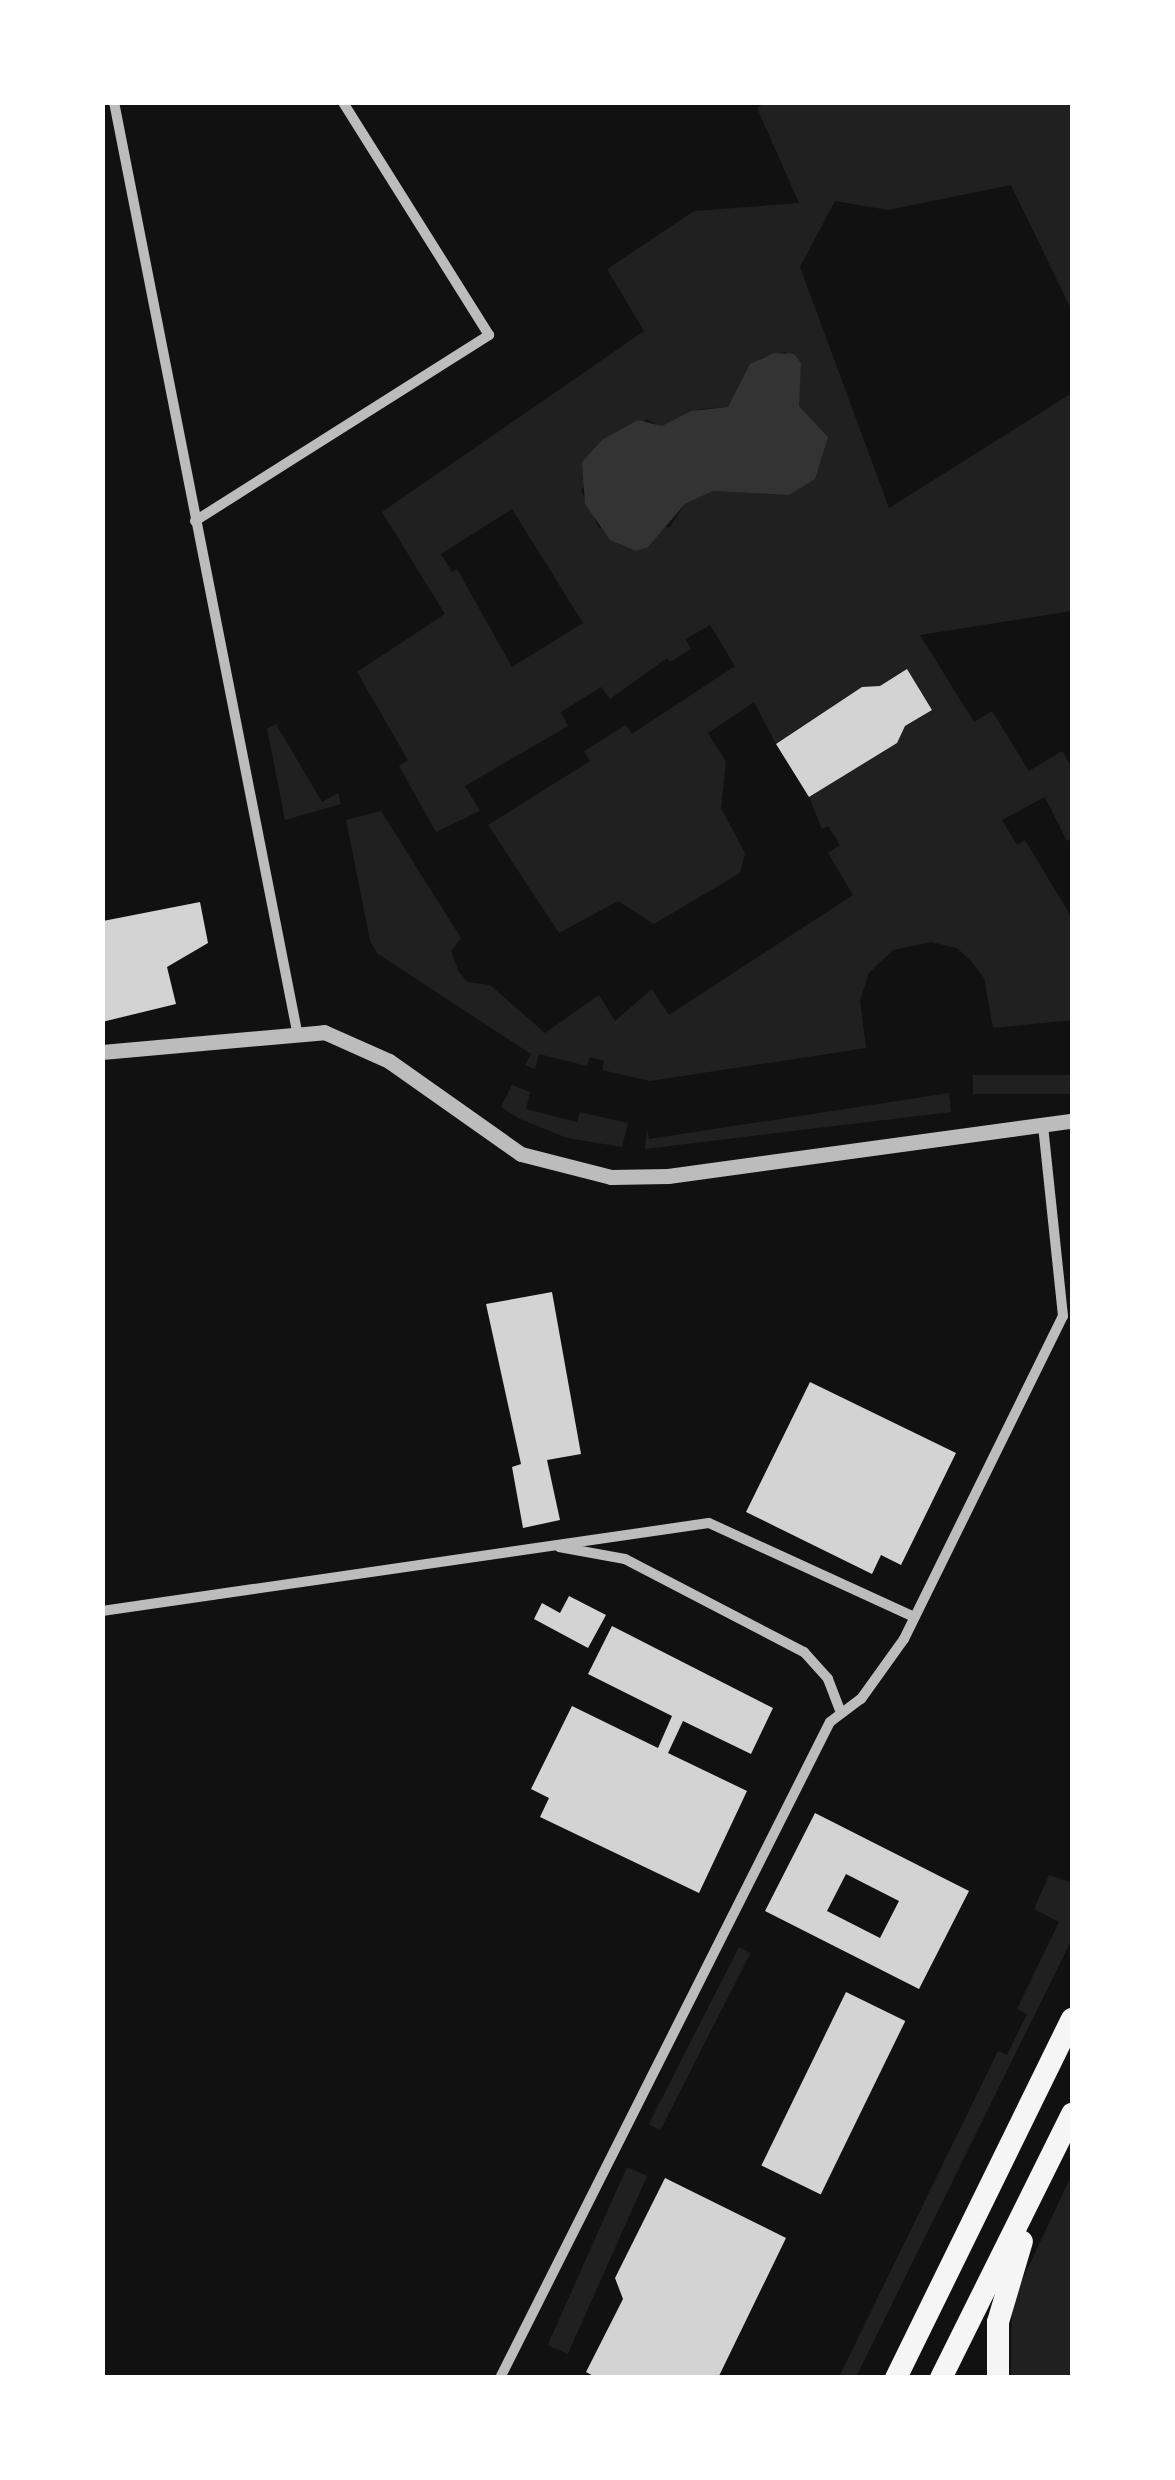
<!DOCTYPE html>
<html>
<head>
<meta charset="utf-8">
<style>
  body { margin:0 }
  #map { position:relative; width:1175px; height:2480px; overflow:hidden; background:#111; font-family:Signika,sans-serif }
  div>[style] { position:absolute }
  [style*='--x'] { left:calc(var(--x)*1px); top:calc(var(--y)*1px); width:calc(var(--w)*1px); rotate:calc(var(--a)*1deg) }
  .green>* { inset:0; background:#202020; transform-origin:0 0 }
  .water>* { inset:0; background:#333 }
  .building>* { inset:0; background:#d3d3d3; transform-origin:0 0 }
  .minor>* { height:10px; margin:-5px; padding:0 5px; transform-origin:5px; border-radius:5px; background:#bcbcbc }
  .tertiary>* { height:15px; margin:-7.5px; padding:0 7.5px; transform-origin:7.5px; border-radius:7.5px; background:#bcbcbc }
  .motorway>* { height:22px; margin:-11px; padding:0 11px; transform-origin:11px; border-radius:11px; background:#f5f5f5 }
  span { translate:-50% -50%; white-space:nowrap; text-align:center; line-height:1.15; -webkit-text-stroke:9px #fff; paint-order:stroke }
  .frame { position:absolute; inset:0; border:105px solid #fff; pointer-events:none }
</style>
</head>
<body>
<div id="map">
  <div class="green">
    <i style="clip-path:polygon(evenodd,765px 103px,1072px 103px,1072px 311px,1011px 185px,888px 210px,835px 201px,800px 267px,889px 508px,1072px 393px,1072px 611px,920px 635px,974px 722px,992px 711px,1029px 771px,1062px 751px,1072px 768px,1072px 838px,1067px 841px,1045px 797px,1002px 820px,1017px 845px,1025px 840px,1072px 918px,1072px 1020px,993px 1028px,984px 978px,972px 962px,957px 948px,931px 942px,893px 950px,869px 973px,860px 1000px,866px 1048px,650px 1081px,602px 1070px,604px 1061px,590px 1057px,587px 1066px,539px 1054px,535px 1069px,525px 1065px,531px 1054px,378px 954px,370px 941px,346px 820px,381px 811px,461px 938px,451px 951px,459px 972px,468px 982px,490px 985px,545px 1033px,599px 995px,615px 1021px,652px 989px,669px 1015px,853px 895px,828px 853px,840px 845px,828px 826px,822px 829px,809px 797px,896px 743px,905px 726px,932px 710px,907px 669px,880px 686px,861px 688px,776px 744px,754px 702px,708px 733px,726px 762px,721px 808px,745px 853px,740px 873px,654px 924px,618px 901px,559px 933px,488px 825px,590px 761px,584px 751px,626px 725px,632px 734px,735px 666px,710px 625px,686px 639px,691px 649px,670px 662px,667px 658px,610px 699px,601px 687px,561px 712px,568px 726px,465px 786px,480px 811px,436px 832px,399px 766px,408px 760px,357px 672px,445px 614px,382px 512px,644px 331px,607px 269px,694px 211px,799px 203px,757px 108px,765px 103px,785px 352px,799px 385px,799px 406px,814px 422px,789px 495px,713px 491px,685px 504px,670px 527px,599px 528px,581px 490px,646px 419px,662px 427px,701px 409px,728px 407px,760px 358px,785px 352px,765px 103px,512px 509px,583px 623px,512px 667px,457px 569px,452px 572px,441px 554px,512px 509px)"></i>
    <i style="clip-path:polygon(276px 724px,322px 802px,338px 793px,341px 804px,285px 820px,267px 729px)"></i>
    <i style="left:1072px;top:1075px;width:19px;height:99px;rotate:90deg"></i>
    <i style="clip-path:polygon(512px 1085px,530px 1092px,526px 1109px,577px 1122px,580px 1112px,628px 1123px,622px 1147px,567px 1138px,520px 1119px,501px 1107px)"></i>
    <i style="clip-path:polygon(949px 1093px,951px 1112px,645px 1149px,647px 1128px,649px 1139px)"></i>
    <i style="clip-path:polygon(1049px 1875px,1072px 1883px,1072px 1939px,856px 2377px,839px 2377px,998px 2051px,1007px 2055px,1027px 2014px,1017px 2009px,1059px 1922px,1034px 1909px)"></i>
    <i style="left:739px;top:1947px;width:13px;height:199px;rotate:27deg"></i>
    <i style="left:627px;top:2167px;width:22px;height:195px;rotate:24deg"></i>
    <i style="clip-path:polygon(1072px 2174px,1072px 2377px,1011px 2378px,1012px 2302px)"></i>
  </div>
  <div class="water">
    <i style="clip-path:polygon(774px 353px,794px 354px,801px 363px,799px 406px,828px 437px,815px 479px,789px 495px,713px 491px,685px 504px,648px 547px,636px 551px,610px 540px,585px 504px,582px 462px,602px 440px,638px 420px,662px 426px,691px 411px,728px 407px,750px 364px)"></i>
  </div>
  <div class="building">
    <i style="clip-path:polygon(907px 669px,932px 710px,905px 726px,897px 743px,809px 797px,776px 744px,862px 687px,880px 686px)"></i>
    <i style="clip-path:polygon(200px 902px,208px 943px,167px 967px,176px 1004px,102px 1022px,103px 921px)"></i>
    <i style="clip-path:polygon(552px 1292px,581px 1454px,547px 1460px,560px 1520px,523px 1528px,512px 1467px,521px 1464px,486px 1304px)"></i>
    <i style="clip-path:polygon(810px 1382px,956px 1453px,901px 1565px,881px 1555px,872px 1574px,746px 1512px)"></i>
    <i style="clip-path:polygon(569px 1596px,606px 1615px,588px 1648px,534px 1619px,542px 1603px,560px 1613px)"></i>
    <i style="clip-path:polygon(612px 1626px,773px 1708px,751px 1754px,683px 1721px,668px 1753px,747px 1791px,699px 1893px,540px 1817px,549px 1798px,531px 1789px,572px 1706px,658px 1748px,672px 1716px,588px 1674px)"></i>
    <i style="clip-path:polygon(evenodd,815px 1813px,969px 1891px,919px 1989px,765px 1911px,815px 1813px,846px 1874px,899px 1901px,880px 1938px,827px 1911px,846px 1874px)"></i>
    <i style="left:846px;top:1992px;width:66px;height:193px;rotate:26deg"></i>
    <i style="clip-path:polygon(665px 2178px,786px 2238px,718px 2378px,597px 2378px,586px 2372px,623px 2299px,615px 2278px)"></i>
  </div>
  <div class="minor">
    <i style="--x:114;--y:102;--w:947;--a:78.86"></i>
    <i style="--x:195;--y:521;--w:348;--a:-32.3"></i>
    <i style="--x:489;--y:335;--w:275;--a:-122.1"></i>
    <i style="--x:559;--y:1547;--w:67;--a:10.3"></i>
    <i style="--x:625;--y:1559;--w:202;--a:27.5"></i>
    <i style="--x:804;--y:1652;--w:36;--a:48"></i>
    <i style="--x:828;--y:1679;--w:36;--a:69"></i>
    <i style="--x:102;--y:1611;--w:613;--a:-8.25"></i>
    <i style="--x:709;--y:1523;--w:226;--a:24.6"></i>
    <i style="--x:500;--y:2378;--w:734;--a:-63.3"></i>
    <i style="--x:830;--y:1722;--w:39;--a:-37"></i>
    <i style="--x:861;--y:1699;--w:74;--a:-54.4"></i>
    <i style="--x:904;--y:1639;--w:360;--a:-63.8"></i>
    <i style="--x:1063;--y:1316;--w:192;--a:-96"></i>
  </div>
  <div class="tertiary">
    <i style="--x:102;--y:1052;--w:223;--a:-5.1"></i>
    <i style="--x:324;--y:1032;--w:71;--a:24"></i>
    <i style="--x:389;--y:1061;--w:161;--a:35.2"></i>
    <i style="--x:521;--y:1154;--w:93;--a:14.3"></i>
    <i style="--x:611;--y:1177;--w:57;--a:-1"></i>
    <i style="--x:668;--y:1176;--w:408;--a:-7.8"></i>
  </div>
  <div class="motorway">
    <i style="--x:896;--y:2378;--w:400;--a:-63.9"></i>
    <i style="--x:941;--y:2378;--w:295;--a:-63.6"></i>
    <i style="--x:998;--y:2378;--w:56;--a:-90"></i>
    <i style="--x:998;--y:2322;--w:84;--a:-73.5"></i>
  </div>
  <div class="frame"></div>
</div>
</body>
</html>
